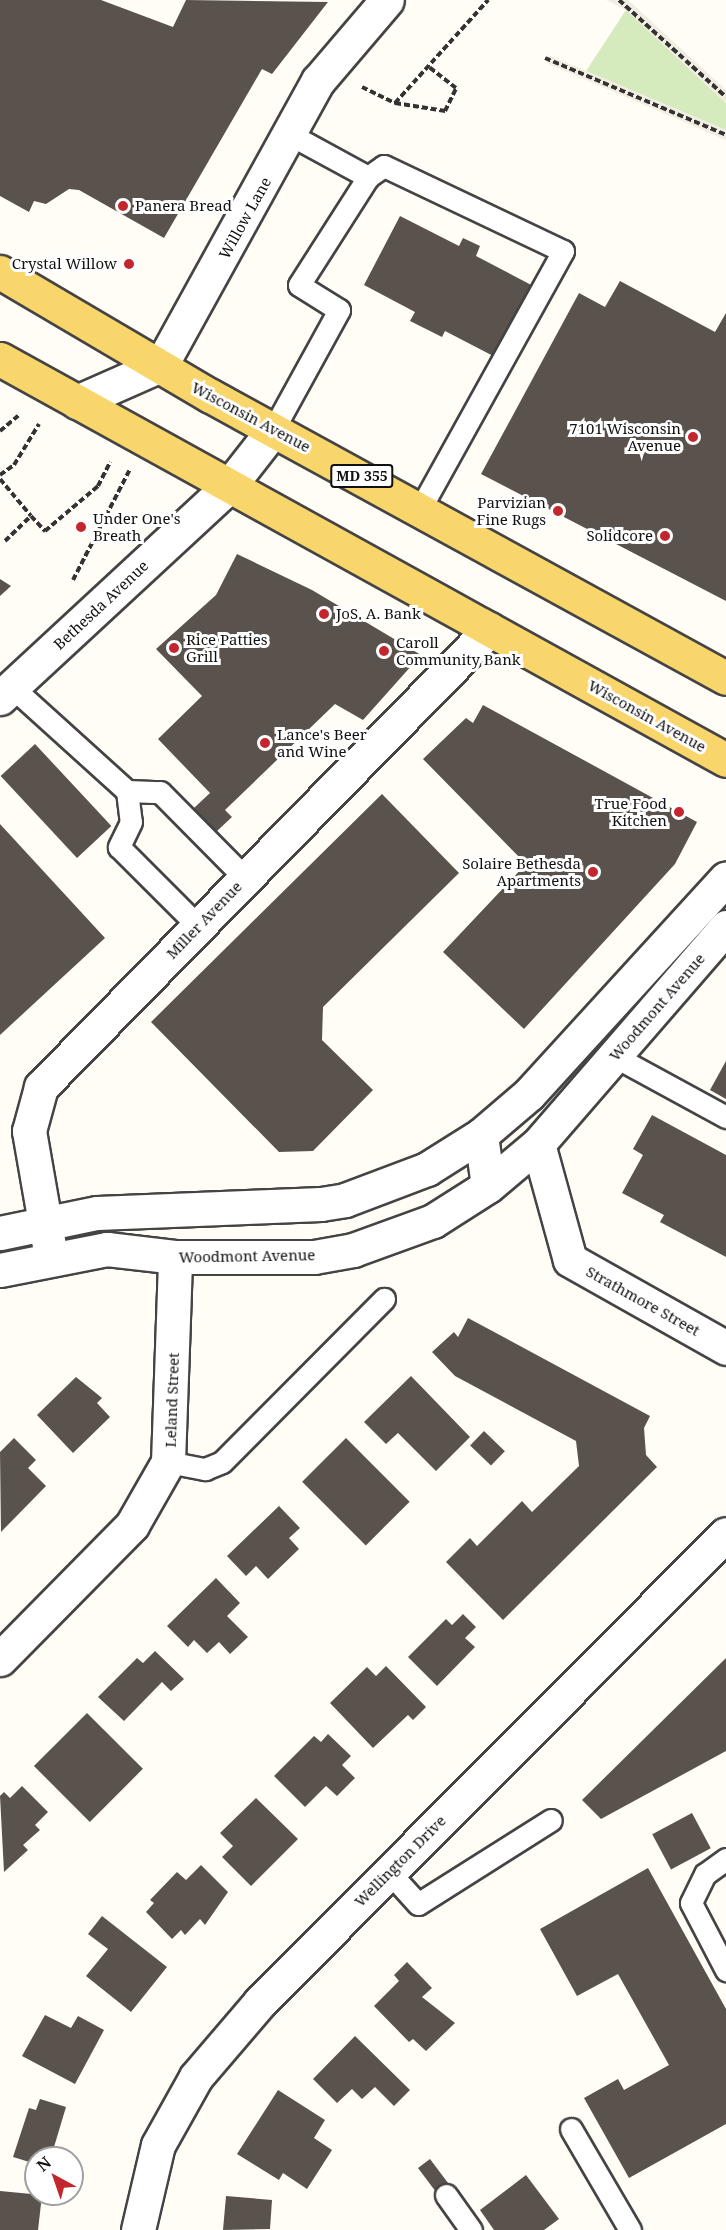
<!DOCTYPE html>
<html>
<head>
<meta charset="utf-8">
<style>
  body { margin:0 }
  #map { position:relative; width:726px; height:2230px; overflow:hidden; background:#fffdf5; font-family:"Noto Serif",serif }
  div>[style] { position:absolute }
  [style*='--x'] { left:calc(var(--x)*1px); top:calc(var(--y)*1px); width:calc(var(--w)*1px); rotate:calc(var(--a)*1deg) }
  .green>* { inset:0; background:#d5ebbd }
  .plaza>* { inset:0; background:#f1ede2 }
  .building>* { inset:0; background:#5a524d; transform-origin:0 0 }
  .path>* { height:4px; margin-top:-2px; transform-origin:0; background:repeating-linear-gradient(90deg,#333 0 6px,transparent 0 9px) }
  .roads { filter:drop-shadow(2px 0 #444) drop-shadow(-2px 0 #444) drop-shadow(0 2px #444) drop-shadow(0 -2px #444) }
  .service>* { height:21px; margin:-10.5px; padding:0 10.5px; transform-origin:10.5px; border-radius:10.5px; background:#fff }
  .minor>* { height:33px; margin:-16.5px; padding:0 16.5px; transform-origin:16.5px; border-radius:16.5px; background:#fff }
  .tertiary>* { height:33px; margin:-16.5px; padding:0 16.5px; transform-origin:16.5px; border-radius:16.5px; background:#fff }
  .primary>* { height:33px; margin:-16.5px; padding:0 16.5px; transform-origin:16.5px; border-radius:16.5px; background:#f9d66b }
  .dots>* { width:16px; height:16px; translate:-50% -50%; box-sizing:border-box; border:3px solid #fff; border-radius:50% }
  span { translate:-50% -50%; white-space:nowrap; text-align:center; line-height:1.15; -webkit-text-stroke:6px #fff; paint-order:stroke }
  .shield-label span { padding:2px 4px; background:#fff; border:2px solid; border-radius:4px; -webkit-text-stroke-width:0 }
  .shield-label { font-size:14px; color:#111; font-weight:700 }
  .poi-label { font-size:15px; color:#111 }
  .left { translate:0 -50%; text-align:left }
  .right { translate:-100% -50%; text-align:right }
  .street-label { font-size:15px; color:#111 }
  .north { position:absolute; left:24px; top:2146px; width:60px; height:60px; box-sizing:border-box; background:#fff; border:2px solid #a0a0a0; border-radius:50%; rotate:320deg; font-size:16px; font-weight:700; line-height:24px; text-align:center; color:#111 }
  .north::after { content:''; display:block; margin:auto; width:21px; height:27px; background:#c4262e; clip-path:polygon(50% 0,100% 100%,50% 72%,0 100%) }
</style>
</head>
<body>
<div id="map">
  <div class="green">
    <i style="clip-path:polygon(626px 10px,726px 103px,726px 130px,586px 71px)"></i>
  </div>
  <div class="plaza">
    <i style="clip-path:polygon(606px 0,628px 0,726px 90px,726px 103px,626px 10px)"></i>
    <i style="clip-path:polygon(548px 55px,726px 130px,726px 140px,547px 63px)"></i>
  </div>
  <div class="building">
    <i style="clip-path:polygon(0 0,101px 0,173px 27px,186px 0,328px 2px,272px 74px,262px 69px,164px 238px,79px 190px,69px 189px,46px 204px,34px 201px,29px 212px,0 196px)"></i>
    <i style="clip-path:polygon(400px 216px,459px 246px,463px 238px,480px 246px,476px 256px,535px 287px,499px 359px,445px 331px,442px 337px,410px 321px,415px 312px,364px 285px)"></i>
    <i style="clip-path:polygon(620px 281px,715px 332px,726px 313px,726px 601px,481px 474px,579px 293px,605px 307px)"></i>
    <i style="clip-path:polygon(237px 554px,312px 590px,421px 655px,363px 720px,335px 704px,225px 810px,232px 817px,201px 846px,179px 822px,210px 793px,158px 739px,202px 696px,156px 649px,216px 595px)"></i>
    <i style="clip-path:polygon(0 579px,11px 586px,0 596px)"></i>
    <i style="clip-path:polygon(483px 705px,697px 822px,675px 864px,524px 1029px,443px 952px,526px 864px,423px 759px,466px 718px,473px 723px)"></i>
    <i style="left:35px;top:744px;width:112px;height:47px;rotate:47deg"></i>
    <i style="clip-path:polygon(382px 794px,459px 873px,323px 1007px,322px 1040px,373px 1090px,313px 1151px,279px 1152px,151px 1022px)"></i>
    <i style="clip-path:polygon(0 824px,105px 938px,0 1035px)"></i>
    <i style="clip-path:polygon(726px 1061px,726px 1099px,710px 1090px)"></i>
    <i style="clip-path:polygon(652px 1115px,726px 1155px,726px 1257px,660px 1222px,664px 1215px,622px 1193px,643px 1155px,633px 1149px)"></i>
    <i style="clip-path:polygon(468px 1318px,650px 1416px,644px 1428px,646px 1455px,657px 1467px,503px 1620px,446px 1562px,470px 1538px,477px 1546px,522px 1501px,532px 1512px,579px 1466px,576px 1441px,455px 1376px,432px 1352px,454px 1332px,458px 1337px)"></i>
    <i style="clip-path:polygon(411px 1376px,470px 1437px,436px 1471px,398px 1433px,386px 1444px,364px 1422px)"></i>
    <i style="clip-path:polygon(76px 1377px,102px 1398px,97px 1403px,110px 1417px,73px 1453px,37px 1415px)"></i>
    <i style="left:484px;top:1431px;width:29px;height:20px;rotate:44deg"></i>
    <i style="clip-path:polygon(14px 1438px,36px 1460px,28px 1468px,46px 1486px,1px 1532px,0 1452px)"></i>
    <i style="left:346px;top:1438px;width:90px;height:62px;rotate:45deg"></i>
    <i style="clip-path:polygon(279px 1506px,300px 1528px,289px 1538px,299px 1549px,268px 1579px,256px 1566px,246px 1576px,227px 1556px)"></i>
    <i style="clip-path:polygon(216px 1578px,240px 1603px,227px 1616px,248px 1637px,230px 1654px,219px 1642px,207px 1653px,194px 1640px,188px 1647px,167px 1626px)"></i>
    <i style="clip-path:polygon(463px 1614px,476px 1627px,465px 1638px,475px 1647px,437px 1686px,408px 1657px,446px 1619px,452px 1625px)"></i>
    <i style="clip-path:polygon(155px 1651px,184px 1679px,171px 1691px,162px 1682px,124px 1721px,98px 1697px,137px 1658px,143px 1663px)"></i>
    <i style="clip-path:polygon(726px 1658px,726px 1751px,601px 1819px,582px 1800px)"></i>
    <i style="clip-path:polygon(386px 1666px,426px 1707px,413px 1720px,408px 1715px,373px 1748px,330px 1703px,367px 1667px,376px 1676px)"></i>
    <i style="left:87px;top:1713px;width:79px;height:75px;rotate:45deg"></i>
    <i style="clip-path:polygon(328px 1734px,351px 1756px,342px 1765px,355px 1778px,337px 1796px,326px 1786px,305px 1807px,274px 1776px,314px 1736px,321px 1742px)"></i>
    <i style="clip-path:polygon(22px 1786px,48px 1812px,35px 1825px,40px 1830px,23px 1845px,28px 1850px,4px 1872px,0 1796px,4px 1792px,10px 1798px)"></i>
    <i style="clip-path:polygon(256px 1798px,298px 1839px,251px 1886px,222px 1857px,233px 1846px,220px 1833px)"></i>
    <i style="left:692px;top:1813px;width:40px;height:45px;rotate:62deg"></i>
    <i style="clip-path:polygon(201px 1865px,228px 1892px,205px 1925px,200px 1919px,185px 1935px,181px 1930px,172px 1939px,146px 1912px,154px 1903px,150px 1900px,177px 1872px,186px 1880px)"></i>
    <i style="clip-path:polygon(648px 1868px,726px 2009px,726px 2124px,629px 2178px,584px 2098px,618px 2079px,624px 2090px,669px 2065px,618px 1974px,577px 1996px,540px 1929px)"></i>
    <i style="clip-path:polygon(102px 1916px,167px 1967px,131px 2012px,86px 1976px,108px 1949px,88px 1934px)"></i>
    <i style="clip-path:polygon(407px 1962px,432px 1988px,422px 1997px,455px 2023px,426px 2051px,413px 2039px,409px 2042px,374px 2006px,399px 1981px,394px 1975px)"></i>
    <i style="clip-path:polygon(45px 2015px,71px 2028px,78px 2016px,104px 2030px,75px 2084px,22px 2056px)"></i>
    <i style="clip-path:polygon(355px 2036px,410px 2090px,394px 2106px,375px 2087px,362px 2099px,352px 2089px,337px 2103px,313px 2079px)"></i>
    <i style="clip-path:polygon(278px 2090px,325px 2120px,314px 2138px,332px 2150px,307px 2189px,283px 2173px,279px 2180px,237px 2154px)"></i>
    <i style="clip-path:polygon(40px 2099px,66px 2107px,54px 2147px,60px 2149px,57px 2158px,36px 2158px,36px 2164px,13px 2157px,29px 2108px,36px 2110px)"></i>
    <i style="left:430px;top:2159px;width:34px;height:15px;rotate:53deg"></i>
    <i style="clip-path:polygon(526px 2175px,559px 2219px,544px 2230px,494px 2230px,480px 2210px)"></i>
    <i style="clip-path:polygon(0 2191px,42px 2195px,38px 2230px,0 2230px)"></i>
    <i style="clip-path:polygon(226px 2196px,272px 2200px,270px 2229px,223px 2230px)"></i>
  </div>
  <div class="path">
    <i style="--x:619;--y:0;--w:144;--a:42.2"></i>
    <i style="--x:545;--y:58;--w:197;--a:23"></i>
    <i style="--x:362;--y:87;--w:37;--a:26"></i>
    <i style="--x:395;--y:103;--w:51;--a:9.1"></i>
    <i style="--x:445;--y:111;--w:25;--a:-64"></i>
    <i style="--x:456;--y:88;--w:34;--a:-142"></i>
    <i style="--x:395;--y:103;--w:139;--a:-47.9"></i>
    <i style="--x:0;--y:431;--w:26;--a:-40"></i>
    <i style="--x:0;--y:475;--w:17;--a:-36"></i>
    <i style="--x:14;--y:465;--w:48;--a:-58.6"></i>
    <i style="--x:0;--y:479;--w:48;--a:50"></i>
    <i style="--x:5;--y:541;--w:36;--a:-44"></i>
    <i style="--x:31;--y:516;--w:21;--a:47"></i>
    <i style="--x:45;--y:531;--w:70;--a:-40.3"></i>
    <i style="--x:98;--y:486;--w:27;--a:-63"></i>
    <i style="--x:73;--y:580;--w:125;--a:-62.8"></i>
  </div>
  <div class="roads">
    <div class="service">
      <i style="--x:291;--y:135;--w:88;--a:28.6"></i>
      <i style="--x:273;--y:430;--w:137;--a:-61.2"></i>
      <i style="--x:339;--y:310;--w:47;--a:-148"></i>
      <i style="--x:299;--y:285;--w:128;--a:-57.4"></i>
      <i style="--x:368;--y:177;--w:19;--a:-35"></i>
      <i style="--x:384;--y:166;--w:198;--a:25.4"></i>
      <i style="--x:563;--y:251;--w:293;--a:119"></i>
      <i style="--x:12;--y:687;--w:155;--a:42.1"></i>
      <i style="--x:127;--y:791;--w:31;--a:83"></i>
      <i style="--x:131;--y:822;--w:28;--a:116"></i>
      <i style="--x:119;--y:847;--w:112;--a:45"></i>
      <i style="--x:127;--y:791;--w:33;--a:2"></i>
      <i style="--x:160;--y:792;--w:121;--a:45.3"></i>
      <i style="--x:614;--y:1056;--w:128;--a:28.6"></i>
      <i style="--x:168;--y:1462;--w:38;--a:11"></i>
      <i style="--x:205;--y:1469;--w:18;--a:-22"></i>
      <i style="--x:222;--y:1462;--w:230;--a:-45.2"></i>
      <i style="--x:726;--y:1859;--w:26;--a:144"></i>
      <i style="--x:705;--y:1874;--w:32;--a:116"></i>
      <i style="--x:691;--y:1903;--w:76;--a:62.4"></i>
      <i style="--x:389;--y:1872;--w:43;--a:47.8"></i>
      <i style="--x:418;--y:1904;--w:157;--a:-32.3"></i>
      <i style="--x:571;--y:2129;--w:117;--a:59.7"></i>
      <i style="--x:446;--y:2195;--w:43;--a:54.5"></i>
    </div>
    <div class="minor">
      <i style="--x:77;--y:402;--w:92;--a:-23.8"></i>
      <i style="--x:161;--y:365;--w:325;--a:-61.1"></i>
      <i style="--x:318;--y:81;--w:106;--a:-49.6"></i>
      <i style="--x:0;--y:698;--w:313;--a:-42.8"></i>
      <i style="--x:481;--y:1135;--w:51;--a:82.2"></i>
      <i style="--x:538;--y:1144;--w:120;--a:74.6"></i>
      <i style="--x:570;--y:1260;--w:179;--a:29.4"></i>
      <i style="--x:51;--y:1257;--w:128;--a:-99.9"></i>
      <i style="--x:29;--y:1131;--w:46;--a:-74.7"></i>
      <i style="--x:41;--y:1087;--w:641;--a:-45.57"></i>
      <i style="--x:0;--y:1659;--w:188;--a:-45.4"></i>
      <i style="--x:132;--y:1525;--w:73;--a:-60.3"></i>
      <i style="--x:168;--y:1462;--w:205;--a:-88"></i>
      <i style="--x:138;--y:2230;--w:87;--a:-76.8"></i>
      <i style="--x:158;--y:2145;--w:78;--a:-60.8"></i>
      <i style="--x:196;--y:2077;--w:99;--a:-49.5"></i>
      <i style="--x:260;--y:2002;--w:660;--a:-45.12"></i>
    </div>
    <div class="tertiary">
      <i style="--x:230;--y:485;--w:70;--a:-52"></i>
      <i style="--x:0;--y:1233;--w:99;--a:-11.7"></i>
      <i style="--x:97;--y:1213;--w:224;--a:-2.3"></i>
      <i style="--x:321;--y:1204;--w:24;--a:-9"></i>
      <i style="--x:345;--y:1200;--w:88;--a:-20.7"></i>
      <i style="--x:427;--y:1169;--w:64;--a:-32.2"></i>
      <i style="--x:481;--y:1135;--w:63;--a:-40.5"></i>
      <i style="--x:529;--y:1094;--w:292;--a:-47.6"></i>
      <i style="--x:0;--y:1270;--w:109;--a:-11.1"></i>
      <i style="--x:107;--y:1249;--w:68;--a:6.7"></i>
      <i style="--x:175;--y:1257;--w:139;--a:0"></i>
      <i style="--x:314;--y:1257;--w:40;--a:-10"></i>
      <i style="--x:353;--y:1250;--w:85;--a:-19.9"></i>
      <i style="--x:433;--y:1221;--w:65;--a:-32.5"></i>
      <i style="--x:488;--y:1186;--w:65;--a:-40"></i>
      <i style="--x:538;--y:1144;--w:287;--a:-49.1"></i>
    </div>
    <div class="primary">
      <i style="--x:0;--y:272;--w:243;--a:30.5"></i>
      <i style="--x:209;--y:395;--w:589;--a:28.7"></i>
      <i style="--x:0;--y:359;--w:829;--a:28.91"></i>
    </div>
  </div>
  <div class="dots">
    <i style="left:123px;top:206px;background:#c4262e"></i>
    <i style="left:129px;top:264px;background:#c4262e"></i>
    <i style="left:693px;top:437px;background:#c4262e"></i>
    <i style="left:558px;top:511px;background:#c4262e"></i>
    <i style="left:81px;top:527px;background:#c4262e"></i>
    <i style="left:665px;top:536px;background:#c4262e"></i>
    <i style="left:324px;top:614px;background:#c4262e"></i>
    <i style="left:174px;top:648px;background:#c4262e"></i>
    <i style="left:384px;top:651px;background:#c4262e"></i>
    <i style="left:265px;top:743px;background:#c4262e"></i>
    <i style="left:679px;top:812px;background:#c4262e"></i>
    <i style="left:593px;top:872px;background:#c4262e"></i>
  </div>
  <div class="shield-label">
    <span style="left:362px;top:476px">MD 355</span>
  </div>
  <div class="poi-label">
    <span class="left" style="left:135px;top:206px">Panera Bread</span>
    <span class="right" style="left:117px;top:264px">Crystal Willow</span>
    <span class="right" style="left:681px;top:437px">7101 Wisconsin<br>Avenue</span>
    <span class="right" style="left:546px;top:511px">Parvizian<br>Fine Rugs</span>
    <span class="left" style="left:93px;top:527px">Under One's<br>Breath</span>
    <span class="right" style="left:653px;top:536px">Solidcore</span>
    <span class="left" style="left:336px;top:614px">JoS. A. Bank</span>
    <span class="left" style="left:186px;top:648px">Rice Patties<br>Grill</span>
    <span class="left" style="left:396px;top:651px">Caroll<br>Community Bank</span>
    <span class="left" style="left:277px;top:743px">Lance's Beer<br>and Wine</span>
    <span class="right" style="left:667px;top:812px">True Food<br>Kitchen</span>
    <span class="right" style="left:581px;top:872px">Solaire Bethesda<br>Apartments</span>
  </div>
  <div class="street-label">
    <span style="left:245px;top:218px;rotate:-61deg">Willow Lane</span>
    <span style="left:251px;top:417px;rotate:28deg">Wisconsin Avenue</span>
    <span style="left:101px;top:605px;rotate:-43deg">Bethesda Avenue</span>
    <span style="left:647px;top:716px;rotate:29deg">Wisconsin Avenue</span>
    <span style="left:204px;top:920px;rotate:-46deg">Miller Avenue</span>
    <span style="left:657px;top:1007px;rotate:-49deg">Woodmont Avenue</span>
    <span style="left:247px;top:1256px;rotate:-1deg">Woodmont Avenue</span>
    <span style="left:643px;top:1301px;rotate:29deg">Strathmore Street</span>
    <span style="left:172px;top:1400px;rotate:-88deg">Leland Street</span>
    <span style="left:400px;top:1861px;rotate:-45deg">Wellington Drive</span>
  </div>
  <div class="north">N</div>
</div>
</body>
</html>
